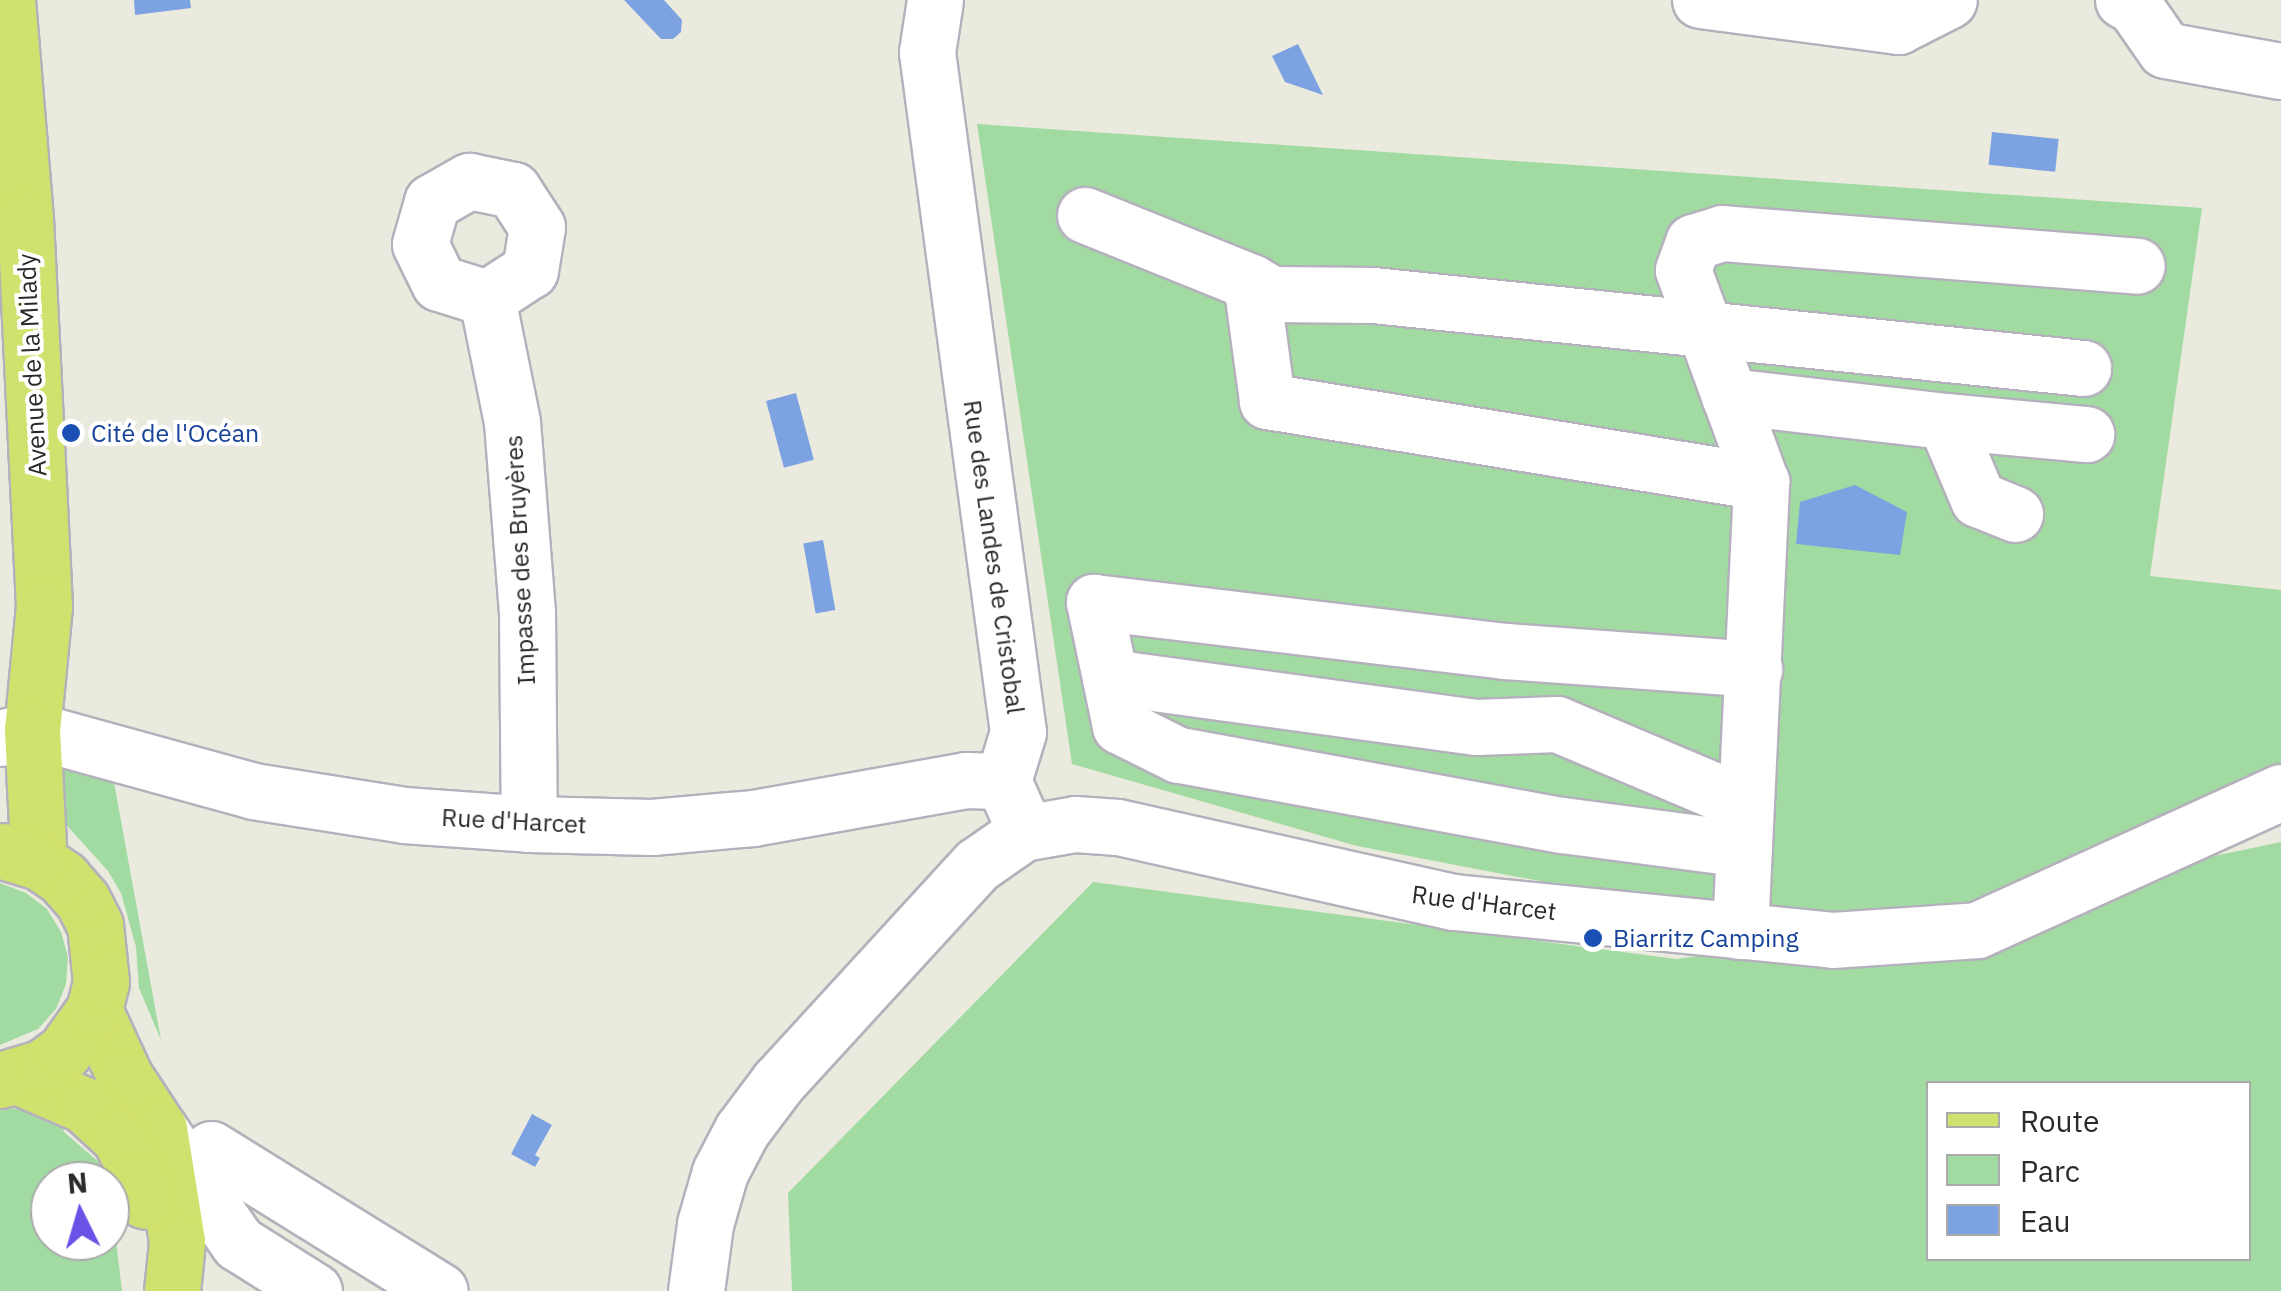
<!DOCTYPE html>
<html>
<head>
<meta charset="utf-8">
<style>
  body { margin:0 }
  #map { position:relative; width:2281px; height:1291px; overflow:hidden; background:#ebeade; font-family:"IBM Plex Sans",sans-serif }
  div>[style] { position:absolute }
  [style*='--x'] { left:calc(var(--x)*1px); top:calc(var(--y)*1px); width:calc(var(--w)*1px); rotate:calc(var(--a)*1deg) }
  .green>* { inset:0; background:#a1dba2 }
  .water>* { inset:0; background:#7da2e1; transform-origin:0 0 }
  .roads { filter:drop-shadow(2px 0 #b4b1bc) drop-shadow(-2px 0 #b4b1bc) drop-shadow(0 2px #b4b1bc) drop-shadow(0 -2px #b4b1bc) }
  .minor>* { height:55px; margin:-27.5px; padding:0 27.5px; transform-origin:27.5px; border-radius:27.5px; background:#fff }
  .major>* { height:55px; margin:-27.5px; padding:0 27.5px; transform-origin:27.5px; border-radius:27.5px; background:#d1e16d }
  .dots>* { width:28px; height:28px; translate:-50% -50%; box-sizing:border-box; border:5px solid #fff; border-radius:50% }
  span { translate:-50% -50%; white-space:nowrap; text-align:center; line-height:1.15; -webkit-text-stroke:8px #fff; paint-order:stroke }
  .street-label { font-size:25px; color:#2a2a2a }
  .transit-label { font-size:25px; color:#164399 }
  .left { translate:0 -50%; text-align:left }
  .legend { position:absolute; left:1926px; top:1081px; width:325px; height:180px; box-sizing:border-box; background:#fff; border:2px solid #aaa; margin:0; padding:12px 18px; list-style:none; font-size:30px; color:#2a2a2a }
  .legend li { display:flex; align-items:center; gap:20px; height:50px }
  .legend b { width:50px; border:2px solid #aaa }
  .north { position:absolute; left:30px; top:1161px; width:100px; height:100px; box-sizing:border-box; background:#fff; border:2px solid #aaa; border-radius:50%; rotate:355deg; font-size:28px; font-weight:700; line-height:40px; text-align:center; color:#2a2a2a }
  .north::after { content:''; display:block; margin:auto; width:35px; height:45px; background:#6b51e5; clip-path:polygon(50% 0,100% 100%,50% 72%,0 100%) }
</style>
</head>
<body>
<div id="map">
  <div class="green">
    <i style="clip-path:polygon(evenodd,977px 124px,2202px 208px,2150px 576px,2281px 590px,2281px 769px,2052px 890px,2281px 842px,2281px 1291px,792px 1291px,788px 1193px,1093px 882px,1676px 959px,1817px 940px,1644px 901px,1357px 846px,1072px 764px,977px 124px,1928px 1084px,2248px 1084px,2248px 1258px,1928px 1258px,1928px 1084px)"></i>
    <i style="clip-path:polygon(66px 765px,113px 777px,161px 1040px,139px 988px,136px 947px,121px 893px,108px 871px,62px 820px,60px 770px)"></i>
    <i style="clip-path:polygon(0 883px,26px 893px,47px 909px,61px 932px,68px 957px,66px 984px,56px 1009px,38px 1029px,0 1045px)"></i>
    <i style="clip-path:polygon(0 1107px,60px 1113px,64px 1132px,101px 1164px,107px 1181px,50px 1181px,50px 1241px,110px 1241px,110px 1189px,122px 1291px,0 1291px)"></i>
  </div>
  <div class="water">
    <i style="clip-path:polygon(134px 0,190px 0,191px 8px,135px 15px)"></i>
    <i style="clip-path:polygon(624px 0,664px 0,682px 20px,681px 32px,673px 39px,661px 39px)"></i>
    <i style="clip-path:polygon(1298px 44px,1323px 95px,1285px 82px,1272px 56px)"></i>
    <i style="left:1992px;top:132px;width:67px;height:33px;rotate:6deg"></i>
    <i style="left:796px;top:393px;width:69px;height:31px;rotate:75deg"></i>
    <i style="clip-path:polygon(1855px 485px,1907px 512px,1900px 555px,1796px 544px,1800px 502px)"></i>
    <i style="left:823px;top:540px;width:71px;height:20px;rotate:80deg"></i>
    <i style="clip-path:polygon(532px 1114px,552px 1125px,535px 1155px,540px 1158px,535px 1167px,511px 1154px)"></i>
  </div>
  <div class="roads">
    <div class="minor">
      <i style="--x:935;--y:0;--w:53;--a:98.7"></i>
      <i style="--x:927;--y:52;--w:686;--a:82.38"></i>
      <i style="--x:1018;--y:732;--w:51;--a:107"></i>
      <i style="--x:1003;--y:781;--w:37;--a:66"></i>
      <i style="--x:1700;--y:0;--w:200;--a:7.5"></i>
      <i style="--x:1898;--y:26;--w:57;--a:-27"></i>
      <i style="--x:2123;--y:0;--w:14;--a:30"></i>
      <i style="--x:2135;--y:7;--w:52;--a:55.1"></i>
      <i style="--x:2165;--y:50;--w:118;--a:10.3"></i>
      <i style="--x:469;--y:181;--w:45;--a:11.6"></i>
      <i style="--x:513;--y:190;--w:44;--a:57"></i>
      <i style="--x:537;--y:227;--w:44;--a:99.2"></i>
      <i style="--x:530;--y:270;--w:51;--a:146.9"></i>
      <i style="--x:487;--y:298;--w:50;--a:-162.6"></i>
      <i style="--x:439;--y:283;--w:43;--a:-116"></i>
      <i style="--x:420;--y:244;--w:44;--a:-74.1"></i>
      <i style="--x:432;--y:202;--w:43;--a:-29.6"></i>
      <i style="--x:1085;--y:215;--w:179;--a:22"></i>
      <i style="--x:1251;--y:282;--w:120;--a:82.3"></i>
      <i style="--x:1267;--y:401;--w:501;--a:9.31"></i>
      <i style="--x:1251;--y:282;--w:24;--a:30"></i>
      <i style="--x:1272;--y:294;--w:101;--a:0.6"></i>
      <i style="--x:1373;--y:295;--w:714;--a:5.87"></i>
      <i style="--x:487;--y:298;--w:126;--a:78.6"></i>
      <i style="--x:512;--y:422;--w:191;--a:85.5"></i>
      <i style="--x:527;--y:612;--w:212;--a:89.5"></i>
      <i style="--x:1729;--y:396;--w:217;--a:6.6"></i>
      <i style="--x:1945;--y:421;--w:85;--a:67.1"></i>
      <i style="--x:1978;--y:499;--w:40;--a:22"></i>
      <i style="--x:1945;--y:421;--w:142;--a:5.3"></i>
      <i style="--x:1110;--y:677;--w:369;--a:7.8"></i>
      <i style="--x:1476;--y:727;--w:81;--a:-2.1"></i>
      <i style="--x:1557;--y:724;--w:205;--a:22.9"></i>
      <i style="--x:0;--y:738;--w:33;--a:-14"></i>
      <i style="--x:32;--y:730;--w:229;--a:15.4"></i>
      <i style="--x:253;--y:791;--w:153;--a:9"></i>
      <i style="--x:404;--y:815;--w:125;--a:4.1"></i>
      <i style="--x:529;--y:824;--w:123;--a:1.4"></i>
      <i style="--x:652;--y:827;--w:101;--a:-5.1"></i>
      <i style="--x:753;--y:818;--w:216;--a:-10.1"></i>
      <i style="--x:966;--y:780;--w:37;--a:2"></i>
      <i style="--x:1744;--y:849;--w:185;--a:-172.5"></i>
      <i style="--x:1561;--y:825;--w:389;--a:-169.6"></i>
      <i style="--x:1178;--y:755;--w:65;--a:-153.4"></i>
      <i style="--x:1120;--y:726;--w:127;--a:-101.8"></i>
      <i style="--x:1094;--y:602;--w:414;--a:6.8"></i>
      <i style="--x:1505;--y:651;--w:250;--a:4.1"></i>
      <i style="--x:1740;--y:931;--w:449;--a:-87.3"></i>
      <i style="--x:1761;--y:482;--w:226;--a:-110.2"></i>
      <i style="--x:1683;--y:270;--w:30;--a:-70"></i>
      <i style="--x:1693;--y:242;--w:30;--a:-17"></i>
      <i style="--x:1722;--y:233;--w:416;--a:4.5"></i>
      <i style="--x:159;--y:1129;--w:139;--a:55.3"></i>
      <i style="--x:238;--y:1243;--w:90;--a:32.3"></i>
      <i style="--x:211;--y:1149;--w:269;--a:31.8"></i>
      <i style="--x:696;--y:1291;--w:68;--a:-82.3"></i>
      <i style="--x:705;--y:1224;--w:54;--a:-73.9"></i>
      <i style="--x:720;--y:1172;--w:47;--a:-62.4"></i>
      <i style="--x:742;--y:1130;--w:60;--a:-53.1"></i>
      <i style="--x:778;--y:1082;--w:294;--a:-47.5"></i>
      <i style="--x:977;--y:865;--w:56;--a:-34.8"></i>
      <i style="--x:1023;--y:833;--w:53;--a:-9.8"></i>
      <i style="--x:1075;--y:824;--w:43;--a:4"></i>
      <i style="--x:1118;--y:827;--w:344;--a:12.6"></i>
      <i style="--x:1454;--y:902;--w:380;--a:5.7"></i>
      <i style="--x:1832;--y:940;--w:145;--a:-3.9"></i>
      <i style="--x:1977;--y:930;--w:334;--a:-24.4"></i>
    </div>
    <div class="major">
      <i style="--x:7;--y:0;--w:219;--a:85.3"></i>
      <i style="--x:25;--y:218;--w:388;--a:87.2"></i>
      <i style="--x:44;--y:606;--w:125;--a:95.5"></i>
      <i style="--x:32;--y:730;--w:132;--a:87"></i>
      <i style="--x:94;--y:1010;--w:74;--a:65.2"></i>
      <i style="--x:125;--y:1077;--w:62;--a:56.8"></i>
      <i style="--x:159;--y:1129;--w:114;--a:80.9"></i>
      <i style="--x:177;--y:1242;--w:49;--a:95.8"></i>
      <i style="--x:19;--y:1077;--w:71;--a:23.3"></i>
      <i style="--x:84;--y:1105;--w:47;--a:42.4"></i>
      <i style="--x:119;--y:1137;--w:47;--a:62.4"></i>
      <i style="--x:141;--y:1179;--w:22;--a:80"></i>
      <i style="--x:0;--y:1080;--w:45;--a:-16.8"></i>
      <i style="--x:43;--y:1067;--w:26;--a:-36"></i>
      <i style="--x:64;--y:1052;--w:52;--a:-54.5"></i>
      <i style="--x:94;--y:1010;--w:29;--a:-76"></i>
      <i style="--x:101;--y:982;--w:57;--a:-96"></i>
      <i style="--x:95;--y:925;--w:28;--a:-117"></i>
      <i style="--x:82;--y:900;--w:29;--a:-131"></i>
      <i style="--x:63;--y:878;--w:29;--a:-146"></i>
      <i style="--x:39;--y:862;--w:37;--a:-163"></i>
    </div>
  </div>
  <div class="dots">
    <i style="left:71px;top:433px;background:#1a4fb4"></i>
    <i style="left:1593px;top:938px;background:#1a4fb4"></i>
  </div>
  <div class="street-label">
    <span style="left:32px;top:365px;rotate:-93deg">Avenue de la Milady</span>
    <span style="left:994px;top:557px;rotate:82deg">Rue des Landes de Cristobal</span>
    <span style="left:520px;top:560px;rotate:-93deg">Impasse des Bruyères</span>
    <span style="left:514px;top:821px;rotate:3deg">Rue d'Harcet</span>
    <span style="left:1484px;top:903px;rotate:7deg">Rue d'Harcet</span>
  </div>
  <div class="transit-label">
    <span class="left" style="left:91px;top:433px">Cité de l'Océan</span>
    <span class="left" style="left:1613px;top:938px">Biarritz Camping</span>
  </div>
  <ul class="legend">
  <li><b style="height:12px;background:#d1e16d"></b>Route</li>
  <li><b style="height:28px;background:#a1dba2"></b>Parc</li>
  <li><b style="height:28px;background:#7da2e1"></b>Eau</li>
  </ul>
  <div class="north">N</div>
</div>
</body>
</html>
